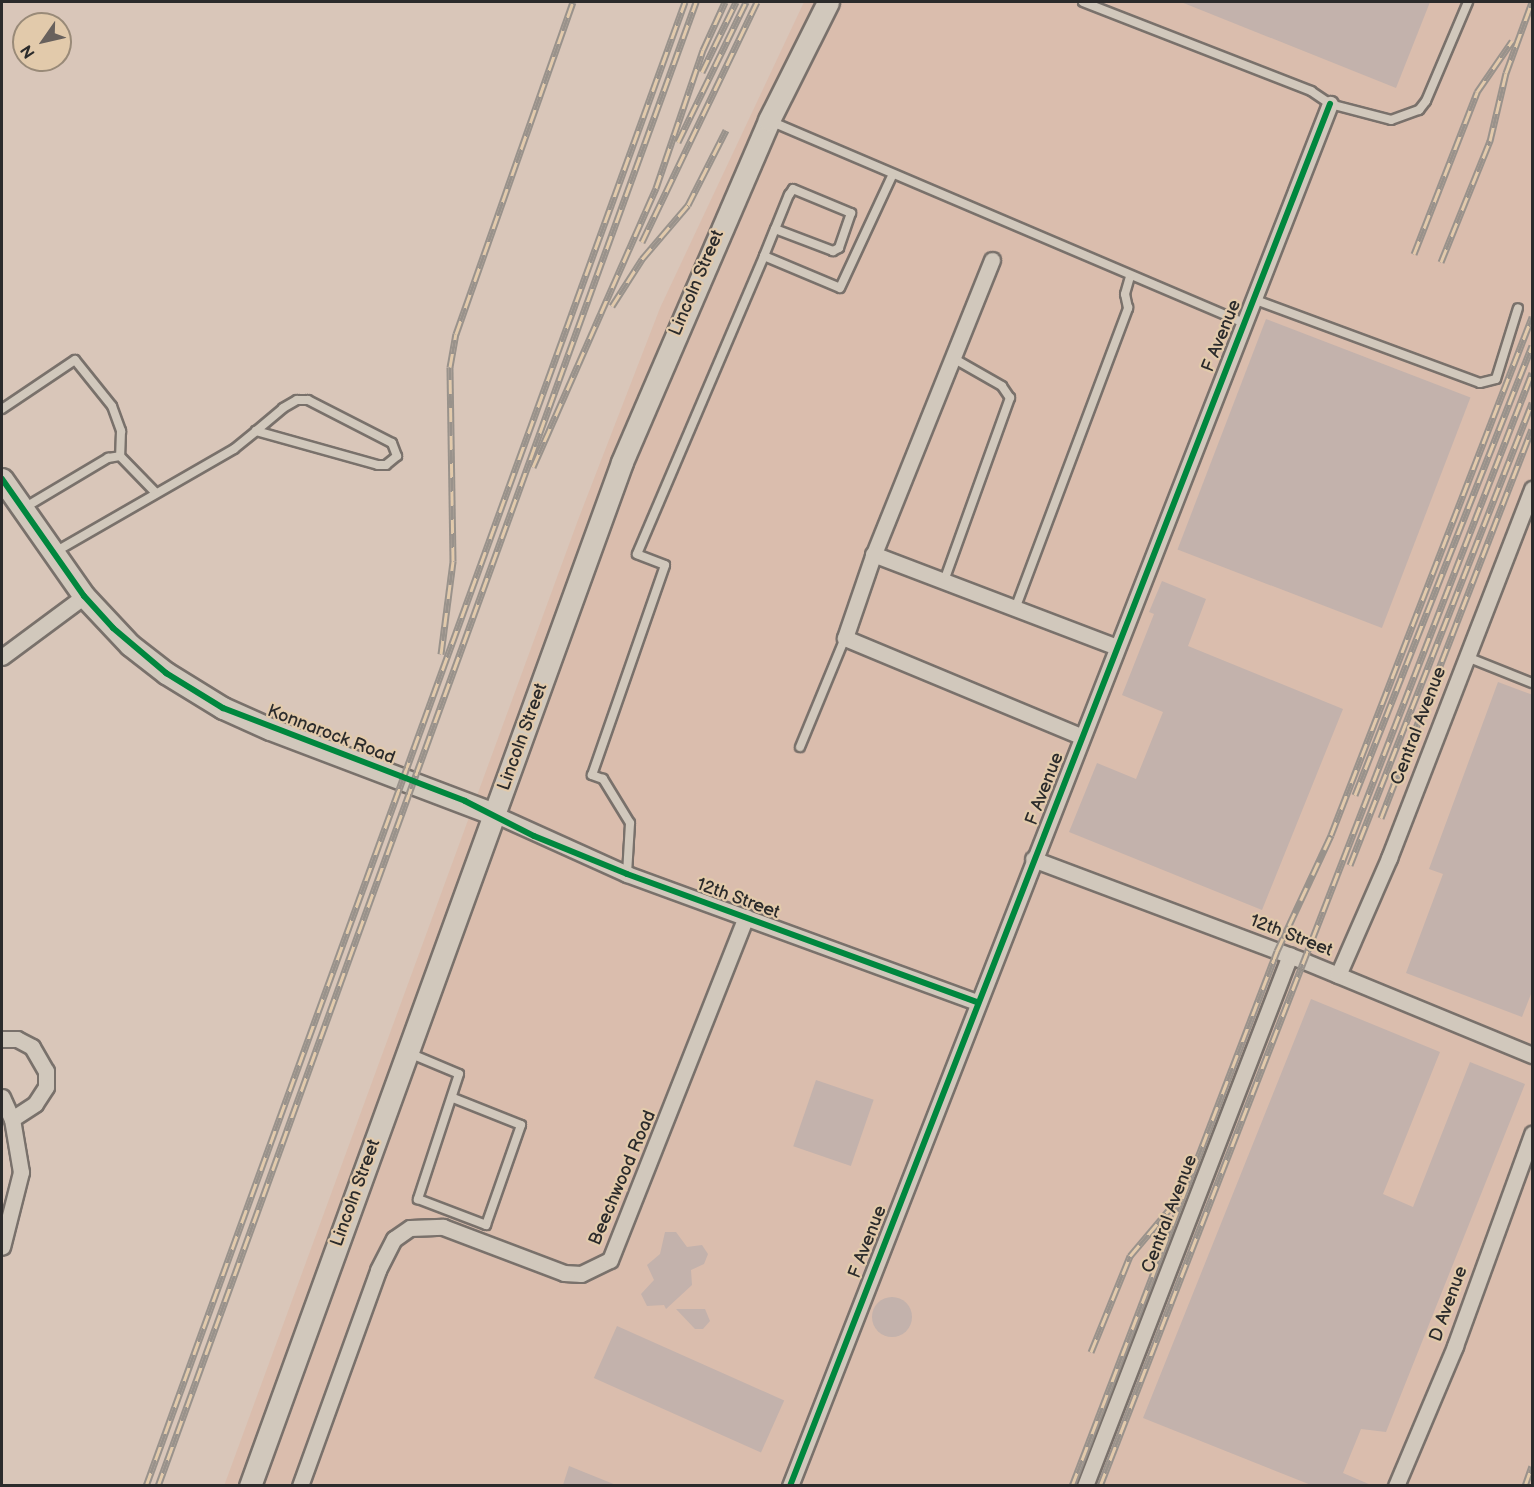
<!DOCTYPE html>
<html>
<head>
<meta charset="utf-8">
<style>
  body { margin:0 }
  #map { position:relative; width:1534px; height:1487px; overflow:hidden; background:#d9c6b9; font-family:"Balsamiq Sans",sans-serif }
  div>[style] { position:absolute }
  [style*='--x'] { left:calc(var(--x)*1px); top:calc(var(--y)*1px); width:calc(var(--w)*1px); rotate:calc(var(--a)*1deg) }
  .built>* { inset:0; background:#dabdad }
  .building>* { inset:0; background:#c3b2ac; transform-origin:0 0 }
  .round { border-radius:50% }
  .roads { filter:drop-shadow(2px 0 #79716b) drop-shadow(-2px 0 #79716b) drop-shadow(0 2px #79716b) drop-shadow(0 -2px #79716b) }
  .lane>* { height:8px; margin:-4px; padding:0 4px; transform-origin:4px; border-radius:4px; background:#d1c8bc }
  .street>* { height:15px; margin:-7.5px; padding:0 7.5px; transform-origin:7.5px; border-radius:7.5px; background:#d1c8bc }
  .secondary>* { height:21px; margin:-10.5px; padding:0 10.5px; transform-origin:10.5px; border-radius:10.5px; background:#d1c8bc }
  .rail>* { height:7px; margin-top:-3.5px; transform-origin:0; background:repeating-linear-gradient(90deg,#e2caab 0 14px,#99928b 0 28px); box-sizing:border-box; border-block:2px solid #99928b }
  .cycleway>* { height:6px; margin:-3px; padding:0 3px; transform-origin:3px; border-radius:3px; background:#00873e }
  span { translate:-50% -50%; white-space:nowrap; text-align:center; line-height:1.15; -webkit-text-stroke:4.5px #e2caab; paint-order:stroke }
  .street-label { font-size:18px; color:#2b2b2b }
  .frame { position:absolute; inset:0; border:3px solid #2b2b2b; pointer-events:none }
  .north { position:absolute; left:12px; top:12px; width:60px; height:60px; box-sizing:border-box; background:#e2caab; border:2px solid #998a78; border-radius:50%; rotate:236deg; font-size:16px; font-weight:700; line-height:24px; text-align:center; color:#2b2b2b }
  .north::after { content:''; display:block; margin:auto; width:21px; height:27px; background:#68615d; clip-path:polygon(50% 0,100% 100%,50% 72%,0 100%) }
</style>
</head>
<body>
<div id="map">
  <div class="built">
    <i style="clip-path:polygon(804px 2px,1532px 2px,1532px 1485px,224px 1486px,578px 520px,660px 308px)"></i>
  </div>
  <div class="building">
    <i style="clip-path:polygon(1181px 2px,1430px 2px,1396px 88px)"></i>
    <i style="left:1266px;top:319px;width:219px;height:247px;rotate:21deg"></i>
    <i style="clip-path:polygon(1162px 581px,1206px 599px,1188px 646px,1343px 709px,1262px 910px,1069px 832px,1097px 763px,1136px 779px,1163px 712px,1122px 695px,1154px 614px,1149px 612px)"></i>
    <i style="clip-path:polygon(1498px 682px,1533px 695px,1533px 989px,1522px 1017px,1406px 973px,1443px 874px,1429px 869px)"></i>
    <i style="clip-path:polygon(1311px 999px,1440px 1052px,1383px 1194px,1413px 1207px,1470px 1062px,1525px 1084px,1386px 1432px,1361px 1429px,1343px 1473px,1371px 1485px,1311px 1485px,1143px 1418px)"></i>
    <i style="left:816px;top:1080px;width:61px;height:70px;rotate:19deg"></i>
    <i style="clip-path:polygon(665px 1232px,676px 1232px,687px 1247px,702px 1245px,708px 1254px,704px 1264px,691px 1270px,692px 1285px,666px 1309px,664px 1305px,647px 1306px,641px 1294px,654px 1280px,647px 1265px,660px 1254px)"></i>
    <i class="round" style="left:872px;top:1297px;width:40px;height:40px"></i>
    <i style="clip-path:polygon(676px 1309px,705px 1309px,710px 1321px,703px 1329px,695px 1329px)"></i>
    <i style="left:617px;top:1326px;width:183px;height:57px;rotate:24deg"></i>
    <i style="clip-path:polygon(569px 1466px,616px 1485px,563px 1485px)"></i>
  </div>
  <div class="roads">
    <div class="lane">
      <i style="--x:1083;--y:2;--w:245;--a:21.3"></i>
      <i style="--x:1311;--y:91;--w:23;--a:34"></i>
      <i style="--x:1330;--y:104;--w:63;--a:14.7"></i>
      <i style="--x:1391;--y:120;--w:30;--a:-20"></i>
      <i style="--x:1419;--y:110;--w:11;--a:-52"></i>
      <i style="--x:1426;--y:101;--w:108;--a:-67"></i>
      <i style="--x:770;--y:121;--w:515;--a:23.08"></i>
      <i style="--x:764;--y:256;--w:29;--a:-68"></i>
      <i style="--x:775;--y:229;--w:37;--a:-68"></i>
      <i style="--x:789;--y:195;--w:7;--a:-56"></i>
      <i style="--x:793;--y:189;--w:63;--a:22.5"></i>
      <i style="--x:851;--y:213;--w:37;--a:109"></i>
      <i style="--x:839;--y:248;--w:7;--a:153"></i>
      <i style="--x:833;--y:251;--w:62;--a:-159.2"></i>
      <i style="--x:1253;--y:299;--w:242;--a:20.3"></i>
      <i style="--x:1480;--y:383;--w:16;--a:-14"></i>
      <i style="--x:1496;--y:379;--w:74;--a:-72.8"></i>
      <i style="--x:2;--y:409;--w:88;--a:-33.9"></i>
      <i style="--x:75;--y:360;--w:59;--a:51.2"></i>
      <i style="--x:112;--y:406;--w:27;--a:70"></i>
      <i style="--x:121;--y:431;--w:25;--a:92"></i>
      <i style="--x:24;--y:508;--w:98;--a:-30.8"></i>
      <i style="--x:108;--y:458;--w:12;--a:-9"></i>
      <i style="--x:120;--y:456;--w:50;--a:45.8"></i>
      <i style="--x:55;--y:552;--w:207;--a:-29.9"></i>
      <i style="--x:234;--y:449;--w:28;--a:-39"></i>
      <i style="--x:256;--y:431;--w:35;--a:-40"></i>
      <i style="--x:283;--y:408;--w:16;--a:-30"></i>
      <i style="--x:297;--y:400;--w:11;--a:0"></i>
      <i style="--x:308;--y:400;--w:94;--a:27.1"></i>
      <i style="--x:392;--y:443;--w:14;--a:69"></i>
      <i style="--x:397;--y:456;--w:14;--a:141"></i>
      <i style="--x:386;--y:465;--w:8;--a:180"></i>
      <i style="--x:378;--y:465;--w:127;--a:-164.4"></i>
      <i style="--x:944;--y:581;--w:195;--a:-70.2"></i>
      <i style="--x:1010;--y:398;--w:14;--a:-124"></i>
      <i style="--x:1002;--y:386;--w:56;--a:-150.3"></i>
      <i style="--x:1015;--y:609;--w:322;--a:-69.4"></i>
      <i style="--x:1128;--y:308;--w:14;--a:-102"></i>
      <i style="--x:1125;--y:294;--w:19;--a:-74"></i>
      <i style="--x:1467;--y:657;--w:70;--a:21.8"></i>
      <i style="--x:800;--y:747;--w:118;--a:-67.6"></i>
      <i style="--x:627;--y:874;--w:51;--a:-86.6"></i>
      <i style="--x:630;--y:823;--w:52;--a:-121.5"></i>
      <i style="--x:603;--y:779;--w:12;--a:-160"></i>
      <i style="--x:592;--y:775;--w:222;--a:-70.8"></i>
      <i style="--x:665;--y:565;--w:30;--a:-159"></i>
      <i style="--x:637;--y:554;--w:324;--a:-66.9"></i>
      <i style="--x:764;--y:256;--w:82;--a:22.8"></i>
      <i style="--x:840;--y:288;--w:123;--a:-65.1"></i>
      <i style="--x:409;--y:1053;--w:54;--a:22.8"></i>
      <i style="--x:459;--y:1074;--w:132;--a:108.2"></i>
      <i style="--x:418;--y:1199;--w:73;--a:20.9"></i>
      <i style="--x:486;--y:1225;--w:106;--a:-70.7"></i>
      <i style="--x:521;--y:1125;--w:73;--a:-158.3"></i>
    </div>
    <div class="street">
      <i style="--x:992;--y:260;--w:319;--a:111.9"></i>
      <i style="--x:873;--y:556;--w:87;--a:108.9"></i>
      <i style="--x:845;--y:638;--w:256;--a:22.6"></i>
      <i style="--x:873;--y:554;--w:261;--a:20.9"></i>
      <i style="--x:2;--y:657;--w:102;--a:-36.6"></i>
      <i style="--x:494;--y:814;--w:146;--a:24.3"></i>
      <i style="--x:627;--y:874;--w:372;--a:20.1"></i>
      <i style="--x:1033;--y:859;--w:290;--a:20.6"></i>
      <i style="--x:1304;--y:961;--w:247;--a:22.4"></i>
      <i style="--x:1338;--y:975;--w:128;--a:-66.4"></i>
      <i style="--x:1389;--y:858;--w:396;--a:-68.8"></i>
      <i style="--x:2;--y:1039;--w:15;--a:0"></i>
      <i style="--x:17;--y:1039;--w:17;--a:28"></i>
      <i style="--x:32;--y:1047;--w:28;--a:60"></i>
      <i style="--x:46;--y:1071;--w:16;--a:90"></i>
      <i style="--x:46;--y:1087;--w:20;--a:123"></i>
      <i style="--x:35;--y:1104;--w:27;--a:147"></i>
      <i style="--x:2;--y:1097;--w:24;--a:66"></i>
      <i style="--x:12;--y:1119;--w:54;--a:80.4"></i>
      <i style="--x:21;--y:1172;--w:77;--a:104.2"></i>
      <i style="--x:300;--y:1486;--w:230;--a:-70.1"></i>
      <i style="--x:378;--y:1270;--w:35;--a:-63"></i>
      <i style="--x:394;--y:1239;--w:19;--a:-35"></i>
      <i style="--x:410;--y:1228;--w:33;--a:-2"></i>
      <i style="--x:443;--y:1227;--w:129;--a:20.8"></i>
      <i style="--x:564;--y:1273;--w:17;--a:3"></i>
      <i style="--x:581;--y:1274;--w:32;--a:-26"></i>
      <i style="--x:610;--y:1260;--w:369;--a:-68.4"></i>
      <i style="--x:790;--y:1486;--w:1484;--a:-68.66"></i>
      <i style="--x:1085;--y:1486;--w:569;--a:-68.89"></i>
      <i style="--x:1396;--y:1486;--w:152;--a:-67.1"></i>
      <i style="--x:1455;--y:1346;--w:226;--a:-70"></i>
    </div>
    <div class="secondary">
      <i style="--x:2;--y:479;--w:143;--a:55"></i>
      <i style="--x:84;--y:596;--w:67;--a:46.8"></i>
      <i style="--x:130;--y:645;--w:46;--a:37.9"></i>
      <i style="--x:166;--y:673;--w:67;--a:31.6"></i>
      <i style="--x:223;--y:708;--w:51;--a:24.1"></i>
      <i style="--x:270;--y:729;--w:240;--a:20.8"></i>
      <i style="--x:250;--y:1486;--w:1089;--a:-70.03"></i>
      <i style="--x:622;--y:462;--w:372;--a:-66.7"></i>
      <i style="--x:769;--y:120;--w:132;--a:-63.4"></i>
    </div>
  </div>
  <div class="rail">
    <i style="--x:702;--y:72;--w:78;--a:-64.1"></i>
    <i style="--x:678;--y:142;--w:156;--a:-64.1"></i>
    <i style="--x:642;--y:242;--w:266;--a:-64.4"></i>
    <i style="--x:1414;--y:254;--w:174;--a:-68.7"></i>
    <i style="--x:1477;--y:92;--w:62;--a:-55.5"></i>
    <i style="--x:1441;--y:262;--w:131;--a:-68"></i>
    <i style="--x:1490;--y:141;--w:70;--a:-76.8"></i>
    <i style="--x:1506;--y:73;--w:76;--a:-69.9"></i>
    <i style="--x:612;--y:306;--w:56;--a:-57.4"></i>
    <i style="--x:642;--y:259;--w:71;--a:-49.6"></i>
    <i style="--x:688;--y:205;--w:84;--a:-63.1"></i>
    <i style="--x:533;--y:467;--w:305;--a:-66.2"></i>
    <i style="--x:656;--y:188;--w:146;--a:-71.2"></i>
    <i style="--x:703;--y:50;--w:53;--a:-65.4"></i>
    <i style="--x:441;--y:654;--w:94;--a:-82.6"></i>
    <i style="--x:453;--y:561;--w:194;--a:-90.9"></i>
    <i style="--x:450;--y:367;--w:34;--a:-80"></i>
    <i style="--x:456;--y:334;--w:352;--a:-70.6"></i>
    <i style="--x:1355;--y:795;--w:483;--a:-68.5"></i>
    <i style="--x:1381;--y:818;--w:417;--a:-68.8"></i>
    <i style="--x:1350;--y:865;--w:497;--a:-68.5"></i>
    <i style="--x:1091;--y:1352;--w:104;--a:-67.9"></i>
    <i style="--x:1130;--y:1256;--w:67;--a:-49.9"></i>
    <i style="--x:146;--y:1486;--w:1579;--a:-70.04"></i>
    <i style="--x:158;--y:1486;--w:1579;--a:-70.07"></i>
    <i style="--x:1072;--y:1486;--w:573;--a:-69.03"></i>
    <i style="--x:1277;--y:951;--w:128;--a:-65"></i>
    <i style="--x:1331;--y:835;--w:556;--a:-68.79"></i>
    <i style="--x:1100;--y:1486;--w:1194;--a:-68.79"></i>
    <i style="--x:1525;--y:1486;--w:21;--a:-71"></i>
  </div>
  <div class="cycleway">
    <i style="--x:2;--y:479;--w:143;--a:55"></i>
    <i style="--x:84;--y:596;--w:43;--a:47.8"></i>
    <i style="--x:113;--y:628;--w:70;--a:40.3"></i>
    <i style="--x:166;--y:673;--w:67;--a:31.6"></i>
    <i style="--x:223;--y:708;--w:259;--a:21"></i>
    <i style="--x:465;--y:801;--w:77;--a:26.9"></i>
    <i style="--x:534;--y:836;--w:100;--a:22.2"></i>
    <i style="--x:627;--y:874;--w:372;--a:20.1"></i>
    <i style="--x:790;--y:1486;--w:1484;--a:-68.66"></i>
  </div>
  <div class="street-label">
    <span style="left:697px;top:283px;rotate:-67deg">Lincoln Street</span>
    <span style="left:1222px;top:336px;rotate:-68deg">F Avenue</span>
    <span style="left:1419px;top:726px;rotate:-69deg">Central Avenue</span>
    <span style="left:331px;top:735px;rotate:21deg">Konnarock Road</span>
    <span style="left:523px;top:737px;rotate:-70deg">Lincoln Street</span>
    <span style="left:1045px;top:789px;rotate:-69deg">F Avenue</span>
    <span style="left:738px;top:899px;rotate:20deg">12th Street</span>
    <span style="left:1291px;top:936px;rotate:21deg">12th Street</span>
    <span style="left:623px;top:1178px;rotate:-67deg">Beechwood Road</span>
    <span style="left:356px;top:1193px;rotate:-70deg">Lincoln Street</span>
    <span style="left:1170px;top:1214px;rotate:-69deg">Central Avenue</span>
    <span style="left:868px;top:1242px;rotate:-69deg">F Avenue</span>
    <span style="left:1449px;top:1304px;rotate:-70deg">D Avenue</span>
  </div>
  <div class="frame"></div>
  <div class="north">N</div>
</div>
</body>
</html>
